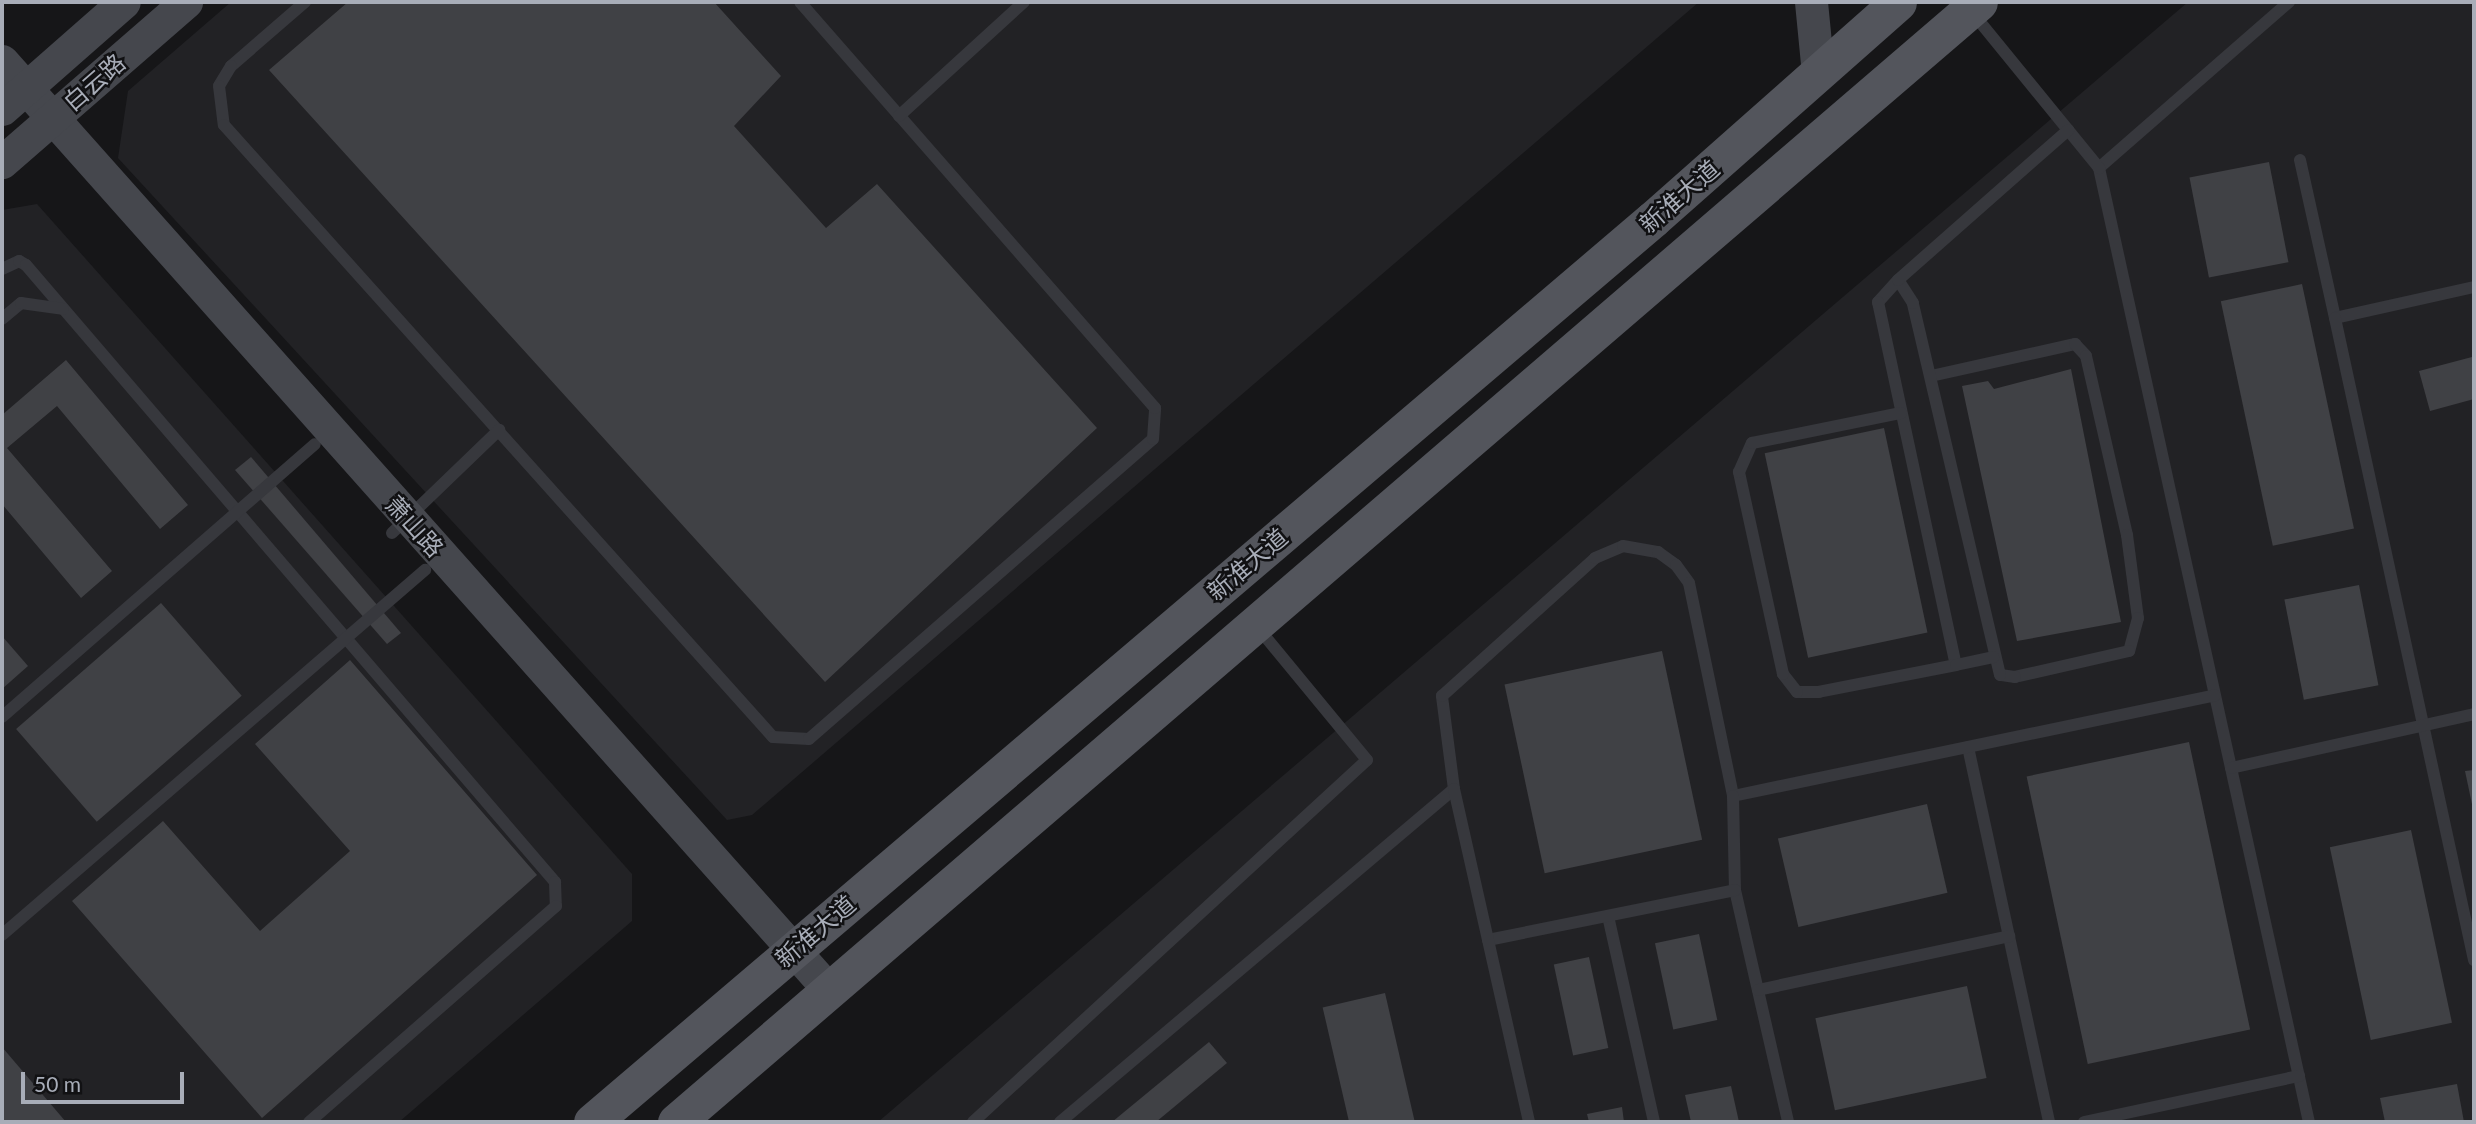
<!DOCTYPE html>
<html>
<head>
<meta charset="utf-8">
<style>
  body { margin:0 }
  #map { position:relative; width:2476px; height:1124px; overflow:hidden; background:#161618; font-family:Lato,"Noto Sans SC",sans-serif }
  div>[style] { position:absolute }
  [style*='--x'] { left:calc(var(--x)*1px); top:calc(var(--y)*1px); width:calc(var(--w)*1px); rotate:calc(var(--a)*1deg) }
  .built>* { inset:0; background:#222225 }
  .building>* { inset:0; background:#404145; transform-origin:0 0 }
  .lane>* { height:12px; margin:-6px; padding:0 6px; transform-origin:6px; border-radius:6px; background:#37383d }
  .secondary>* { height:33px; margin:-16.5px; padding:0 16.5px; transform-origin:16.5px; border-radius:16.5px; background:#45474d }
  .primary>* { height:37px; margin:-18.5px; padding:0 18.5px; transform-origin:18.5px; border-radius:18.5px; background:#53555c }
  span { translate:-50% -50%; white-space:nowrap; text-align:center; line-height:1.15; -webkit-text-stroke:5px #111113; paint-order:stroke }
  .street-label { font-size:24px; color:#a8adb8 }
  .frame { position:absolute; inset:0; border:4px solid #a8adb8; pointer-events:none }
  .scale { position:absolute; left:21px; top:1072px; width:163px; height:32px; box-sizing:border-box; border:4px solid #a8adb8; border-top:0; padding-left:9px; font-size:21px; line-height:24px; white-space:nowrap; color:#a8adb8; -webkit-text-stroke:5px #111113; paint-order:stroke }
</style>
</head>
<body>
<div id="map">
  <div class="built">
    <i style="clip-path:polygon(231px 2px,1699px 2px,752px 815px,727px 820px,118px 158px,128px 91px)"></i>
    <i style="clip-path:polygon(2188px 2px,2474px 2px,2474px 1122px,878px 1122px)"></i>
    <i style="clip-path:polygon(37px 204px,632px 874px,632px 921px,399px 1122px,2px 1122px,2px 210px)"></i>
  </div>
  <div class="building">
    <i style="clip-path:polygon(348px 2px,714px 2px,781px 76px,734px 126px,826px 228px,877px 184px,1097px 428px,825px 682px,269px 70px)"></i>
    <i style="left:2269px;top:162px;width:102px;height:81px;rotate:79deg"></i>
    <i style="left:2302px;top:284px;width:250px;height:83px;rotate:78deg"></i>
    <i style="clip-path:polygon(2472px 357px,2474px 399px,2430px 411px,2419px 371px)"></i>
    <i style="clip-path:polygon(66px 360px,188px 505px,160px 529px,57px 406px,7px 448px,112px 571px,81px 598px,2px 504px,2px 415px)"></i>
    <i style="clip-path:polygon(2071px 369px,2121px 622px,2017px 641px,1962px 386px,1988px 381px,1994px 389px)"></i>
    <i style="left:1884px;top:428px;width:209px;height:122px;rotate:78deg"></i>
    <i style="clip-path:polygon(251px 457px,401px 633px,387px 644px,235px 470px)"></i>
    <i style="left:2359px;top:585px;width:102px;height:76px;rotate:79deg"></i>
    <i style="left:161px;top:603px;width:123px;height:192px;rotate:49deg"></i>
    <i style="clip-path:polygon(2px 636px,28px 666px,2px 689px)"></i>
    <i style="left:1662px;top:651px;width:193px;height:161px;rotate:78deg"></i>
    <i style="clip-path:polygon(350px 660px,537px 875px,262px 1118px,72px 901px,163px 821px,260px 931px,350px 851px,255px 744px)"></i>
    <i style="left:2189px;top:742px;width:294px;height:166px;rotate:78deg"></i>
    <i style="clip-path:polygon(2474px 770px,2474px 809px,2473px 809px,2465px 771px)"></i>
    <i style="left:1927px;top:804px;width:91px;height:153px;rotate:77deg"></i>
    <i style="left:2411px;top:830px;width:197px;height:83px;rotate:78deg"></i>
    <i style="left:1699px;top:934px;width:88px;height:45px;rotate:78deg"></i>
    <i style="left:1589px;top:957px;width:93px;height:36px;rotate:78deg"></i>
    <i style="left:1967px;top:986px;width:94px;height:155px;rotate:78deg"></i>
    <i style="left:1385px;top:993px;width:132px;height:64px;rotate:77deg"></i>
    <i style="clip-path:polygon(1209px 1042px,1227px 1063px,1156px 1122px,1112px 1122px)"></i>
    <i style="clip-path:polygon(2px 1047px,66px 1122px,2px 1122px)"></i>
    <i style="clip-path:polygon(2457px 1084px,2464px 1122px,2385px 1122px,2380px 1098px)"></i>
    <i style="clip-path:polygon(1731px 1086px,1739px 1122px,1691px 1122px,1685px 1095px)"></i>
    <i style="clip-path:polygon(1622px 1107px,1624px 1122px,1589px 1122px,1587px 1114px)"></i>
  </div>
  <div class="lane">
    <i style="--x:305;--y:2;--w:98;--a:139.1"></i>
    <i style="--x:231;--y:66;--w:23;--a:121"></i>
    <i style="--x:219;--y:86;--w:39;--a:83"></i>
    <i style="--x:224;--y:125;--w:822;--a:48.11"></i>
    <i style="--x:773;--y:737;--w:36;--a:3"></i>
    <i style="--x:809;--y:739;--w:456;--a:-41.1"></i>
    <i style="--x:1153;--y:439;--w:31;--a:-86"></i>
    <i style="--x:1155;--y:408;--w:539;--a:-131.17"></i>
    <i style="--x:2289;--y:2;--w:252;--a:138.9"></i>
    <i style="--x:2099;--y:168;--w:977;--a:77.59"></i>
    <i style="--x:1971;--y:11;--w:203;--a:50.8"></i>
    <i style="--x:899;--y:116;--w:169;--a:-42.4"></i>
    <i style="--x:2300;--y:160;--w:162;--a:77.5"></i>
    <i style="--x:2;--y:269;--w:19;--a:-25"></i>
    <i style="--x:19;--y:261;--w:8;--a:30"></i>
    <i style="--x:26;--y:265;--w:813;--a:49.39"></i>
    <i style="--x:555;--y:882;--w:24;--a:88"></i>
    <i style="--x:556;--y:906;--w:328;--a:138.8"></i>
    <i style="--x:1898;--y:280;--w:30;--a:132"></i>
    <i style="--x:1878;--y:302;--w:371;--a:77.9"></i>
    <i style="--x:1956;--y:665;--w:140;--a:168.9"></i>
    <i style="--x:1819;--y:692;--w:22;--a:180"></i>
    <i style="--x:1797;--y:692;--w:23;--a:-128"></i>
    <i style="--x:1783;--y:674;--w:207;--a:-102.3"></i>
    <i style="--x:1739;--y:472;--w:32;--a:-66"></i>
    <i style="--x:1752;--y:443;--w:152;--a:-11.4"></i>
    <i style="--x:2474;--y:287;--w:142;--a:167.4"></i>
    <i style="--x:2335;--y:318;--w:657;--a:77.78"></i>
    <i style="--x:2;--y:319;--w:25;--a:-40"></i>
    <i style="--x:21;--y:303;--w:42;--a:8.1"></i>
    <i style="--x:1931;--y:376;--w:148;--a:-12.5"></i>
    <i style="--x:2075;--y:344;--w:16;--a:47"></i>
    <i style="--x:2086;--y:356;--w:184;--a:77.1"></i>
    <i style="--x:2127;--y:535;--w:84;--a:82.5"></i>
    <i style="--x:2138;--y:618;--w:34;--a:105"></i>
    <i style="--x:2129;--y:651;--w:117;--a:167.2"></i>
    <i style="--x:2015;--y:677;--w:15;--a:-172"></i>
    <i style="--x:2000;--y:675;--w:382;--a:-103.2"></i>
    <i style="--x:1913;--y:303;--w:27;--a:-123"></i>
    <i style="--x:1898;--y:280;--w:227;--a:-41.4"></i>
    <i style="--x:392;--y:533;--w:149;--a:-43.9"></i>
    <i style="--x:1956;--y:665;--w:38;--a:-12"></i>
    <i style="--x:2;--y:717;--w:415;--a:-41.1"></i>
    <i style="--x:1968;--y:747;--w:384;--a:77.8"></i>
    <i style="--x:2231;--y:768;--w:249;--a:-12.5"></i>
    <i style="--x:1454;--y:789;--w:94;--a:-97.4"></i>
    <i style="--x:1442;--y:696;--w:206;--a:-42"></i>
    <i style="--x:1595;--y:558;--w:30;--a:-23"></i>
    <i style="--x:1623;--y:546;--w:36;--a:10"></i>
    <i style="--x:1658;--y:552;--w:22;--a:36"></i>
    <i style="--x:1676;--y:565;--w:22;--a:54"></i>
    <i style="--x:1689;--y:583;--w:217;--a:78.3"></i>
    <i style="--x:1733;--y:796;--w:492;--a:-11.8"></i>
    <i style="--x:1733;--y:796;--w:94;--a:88.8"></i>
    <i style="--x:1735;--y:890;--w:238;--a:77.1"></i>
    <i style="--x:1608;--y:916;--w:211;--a:77.4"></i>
    <i style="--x:2;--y:935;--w:559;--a:-40.79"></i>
    <i style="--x:1488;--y:940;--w:252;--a:-11.4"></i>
    <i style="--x:1758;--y:990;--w:257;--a:-12.1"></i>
    <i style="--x:973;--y:1122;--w:535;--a:-42.58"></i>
    <i style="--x:1367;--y:760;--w:171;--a:-129.5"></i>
    <i style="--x:1060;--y:1122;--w:516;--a:-40.2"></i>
    <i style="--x:1454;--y:789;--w:341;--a:77.3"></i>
    <i style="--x:2084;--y:1122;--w:220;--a:-12.1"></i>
  </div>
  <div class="secondary">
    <i style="--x:1811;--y:2;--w:71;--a:84.4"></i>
    <i style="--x:2;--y:61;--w:1244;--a:48.32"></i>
    <i style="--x:2;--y:109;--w:162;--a:-41.3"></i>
    <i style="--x:2;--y:162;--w:244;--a:-41"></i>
  </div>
  <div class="primary">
    <i style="--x:592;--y:1122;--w:1393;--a:-40.4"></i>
    <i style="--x:1653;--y:219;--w:327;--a:-41.5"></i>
    <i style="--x:676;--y:1122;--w:1718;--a:-40.68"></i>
  </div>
  <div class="street-label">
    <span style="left:94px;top:82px;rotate:-41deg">白云路</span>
    <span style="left:1679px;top:196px;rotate:-41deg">新淮大道</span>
    <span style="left:415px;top:526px;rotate:48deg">萧山路</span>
    <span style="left:1247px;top:564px;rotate:-40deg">新淮大道</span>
    <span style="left:815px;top:931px;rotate:-40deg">新淮大道</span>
  </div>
  <div class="frame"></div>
  <div class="scale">50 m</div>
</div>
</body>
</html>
